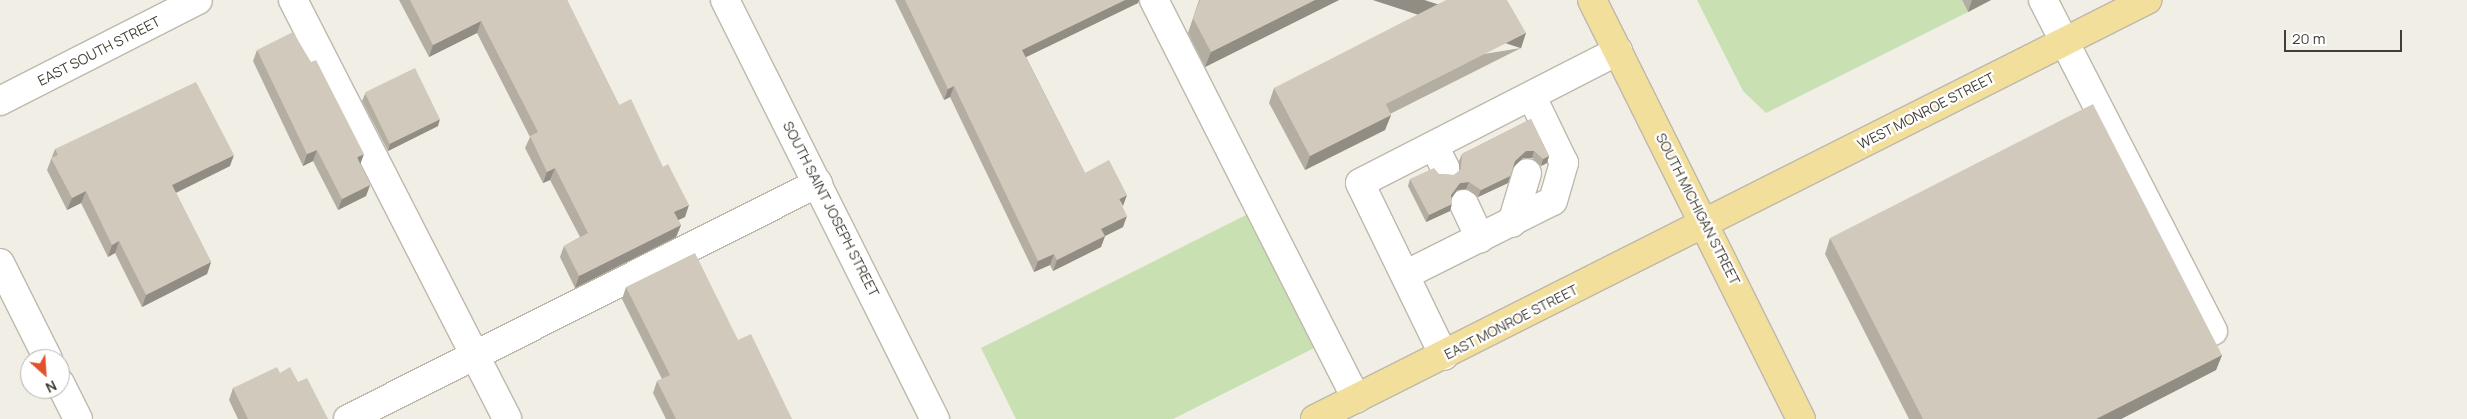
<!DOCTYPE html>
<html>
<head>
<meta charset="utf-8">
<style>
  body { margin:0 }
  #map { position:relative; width:2467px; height:419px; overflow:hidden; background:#f0eee5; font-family:Manrope,sans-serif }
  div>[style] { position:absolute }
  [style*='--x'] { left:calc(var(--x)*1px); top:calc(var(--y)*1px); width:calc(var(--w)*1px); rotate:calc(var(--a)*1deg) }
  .green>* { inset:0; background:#c9e1b2 }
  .roads { filter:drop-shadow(1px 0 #beb8ac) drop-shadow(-1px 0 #beb8ac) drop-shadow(0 1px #beb8ac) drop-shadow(0 -1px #beb8ac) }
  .minor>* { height:28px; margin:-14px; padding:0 14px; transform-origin:14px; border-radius:14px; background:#fff }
  .major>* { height:28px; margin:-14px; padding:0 14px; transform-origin:14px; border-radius:14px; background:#f3df9c }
  .wall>* { inset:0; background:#b4aea2 }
  .shaded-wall>* { inset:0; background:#928d84; transform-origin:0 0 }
  .building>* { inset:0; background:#d1cabc; transform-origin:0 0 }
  span { translate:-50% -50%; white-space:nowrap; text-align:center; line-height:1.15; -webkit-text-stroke:4.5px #fff; paint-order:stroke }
  .street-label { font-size:14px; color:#423e35 }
  .north { position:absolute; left:20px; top:349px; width:50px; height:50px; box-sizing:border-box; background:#fff; border:1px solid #b3b2ae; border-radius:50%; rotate:154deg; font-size:14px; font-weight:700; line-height:20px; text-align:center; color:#423e35 }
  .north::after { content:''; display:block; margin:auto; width:18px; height:22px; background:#e2512b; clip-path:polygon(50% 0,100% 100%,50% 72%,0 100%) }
  .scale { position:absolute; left:2284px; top:30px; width:118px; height:22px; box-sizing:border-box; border:2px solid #423e35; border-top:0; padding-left:6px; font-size:15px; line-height:18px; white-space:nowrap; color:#423e35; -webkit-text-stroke:4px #fff; paint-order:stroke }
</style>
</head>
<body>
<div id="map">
  <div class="green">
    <i style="clip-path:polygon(1697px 0,1962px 0,1968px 12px,1766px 113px,1743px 91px)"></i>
    <i style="clip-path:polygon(1252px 212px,1320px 345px,1173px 419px,1016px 419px,981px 348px)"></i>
  </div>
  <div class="roads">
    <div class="minor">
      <i style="--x:293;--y:0;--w:470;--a:62.9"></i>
      <i style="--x:725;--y:0;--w:469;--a:63.4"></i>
      <i style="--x:1154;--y:0;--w:447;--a:63.1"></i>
      <i style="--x:2043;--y:0;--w:372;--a:62.8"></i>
      <i style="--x:0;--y:101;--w:222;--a:-27"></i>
      <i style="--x:1434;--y:146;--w:25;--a:63"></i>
      <i style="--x:1464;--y:204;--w:38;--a:65"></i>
      <i style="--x:1512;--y:223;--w:52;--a:-73.3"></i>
      <i style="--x:0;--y:263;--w:107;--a:63.4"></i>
      <i style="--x:1405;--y:275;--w:165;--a:-26.6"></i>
      <i style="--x:1553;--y:201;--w:40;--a:-74"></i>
      <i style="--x:1564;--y:163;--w:73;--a:-115.9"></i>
      <i style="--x:1444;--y:356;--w:192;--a:-115.9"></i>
      <i style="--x:1360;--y:183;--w:290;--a:-27.1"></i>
      <i style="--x:60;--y:383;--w:40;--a:63.4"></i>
      <i style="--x:348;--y:419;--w:526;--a:-26.66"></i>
    </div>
    <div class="major">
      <i style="--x:1592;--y:0;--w:468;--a:63.5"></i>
      <i style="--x:1315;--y:419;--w:932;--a:-26.73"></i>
    </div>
  </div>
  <div class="wall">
    <i style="clip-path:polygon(399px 0,567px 0,619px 105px,685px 217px,678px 220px,681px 225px,676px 237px,575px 288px,560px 257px,564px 246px,580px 237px,550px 180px,543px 183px,525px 148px,530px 137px,477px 33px,429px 57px)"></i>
    <i style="clip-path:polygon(895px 0,1139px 0,1138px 3px,1026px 57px,1085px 173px,1122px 206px,1123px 227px,1105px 236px,1101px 247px,1053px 271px,1050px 265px,1034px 272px,950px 97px,944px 100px)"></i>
    <i style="clip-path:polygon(1199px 0,1339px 0,1205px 67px,1188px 33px)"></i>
    <i style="clip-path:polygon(1962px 0,1991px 0,1968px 12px)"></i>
    <i style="clip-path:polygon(1521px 48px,1390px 114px,1391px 115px,1385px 130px,1305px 170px,1269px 103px,1274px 88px)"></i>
    <i style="clip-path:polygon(257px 50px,360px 164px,370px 185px,366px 196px,338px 210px,313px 161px,303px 166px,253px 61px)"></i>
    <i style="clip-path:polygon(365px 94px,438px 126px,388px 151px,362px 101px)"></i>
    <i style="clip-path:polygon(1531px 119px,1549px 156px,1547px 163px,1541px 166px,1532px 158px,1523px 158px,1513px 168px,1508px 183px,1478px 197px,1466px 189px,1457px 190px,1452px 198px,1450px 211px,1426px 222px,1408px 186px,1410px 179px,1439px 174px,1454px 175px,1459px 171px,1459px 161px,1462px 154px)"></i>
    <i style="clip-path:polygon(55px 149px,230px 166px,176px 193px,211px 262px,207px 274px,142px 307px,115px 253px,108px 257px,81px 203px,67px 210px,47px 170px)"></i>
    <i style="clip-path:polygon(1830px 238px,2222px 355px,2216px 370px,2121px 419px,1909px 419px,1825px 254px)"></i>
    <i style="clip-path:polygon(626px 287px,738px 340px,792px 419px,666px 419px,653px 393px,657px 381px,662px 379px,622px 299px)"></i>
    <i style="clip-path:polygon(280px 373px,298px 382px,328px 419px,238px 419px,229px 400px,233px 388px)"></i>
  </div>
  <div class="shaded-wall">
    <i style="clip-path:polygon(1125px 0,1139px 0,1138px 3px,1018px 61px,1022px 50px)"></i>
    <i style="clip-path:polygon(1315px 0,1339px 0,1205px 67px,1211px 52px)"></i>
    <i style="clip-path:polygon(1972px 0,1991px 0,1968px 12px)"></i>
    <i style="clip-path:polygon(481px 21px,477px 33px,429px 57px,433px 45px)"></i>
    <i style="left:1526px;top:33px;width:16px;height:157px;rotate:108deg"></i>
    <i style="clip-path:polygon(954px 86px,950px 97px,944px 100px,948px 89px)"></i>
    <i style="clip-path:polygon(1391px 115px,1385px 130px,1305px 170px,1310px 156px)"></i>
    <i style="clip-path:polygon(440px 119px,438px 126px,388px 151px,390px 144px)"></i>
    <i style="clip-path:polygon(317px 150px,313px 161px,303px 166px,307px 154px)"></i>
    <i style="clip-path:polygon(1526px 151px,1534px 151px,1532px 158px,1523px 158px,1512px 168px,1515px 161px)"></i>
    <i style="clip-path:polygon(364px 154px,360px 165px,357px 157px)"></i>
    <i style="clip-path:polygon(234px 155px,230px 166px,167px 197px,172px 185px)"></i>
    <i style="clip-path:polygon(1549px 156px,1547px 163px,1541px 166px,1543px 159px)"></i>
    <i style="clip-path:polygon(555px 168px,550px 180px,543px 183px,547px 172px)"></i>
    <i style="clip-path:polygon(1510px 176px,1508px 183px,1478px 197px,1481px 190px)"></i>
    <i style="clip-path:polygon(1469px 182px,1466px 189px,1457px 190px,1449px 202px,1451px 195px,1460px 183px)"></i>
    <i style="clip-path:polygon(370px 185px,366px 196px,338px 210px,342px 199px)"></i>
    <i style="clip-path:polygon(86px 191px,81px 203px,67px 210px,72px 198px)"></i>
    <i style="clip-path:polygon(1127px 195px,1123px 206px,1119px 199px)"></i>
    <i style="clip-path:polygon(1452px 204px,1450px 211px,1426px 222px,1429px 215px)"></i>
    <i style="clip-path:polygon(689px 205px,685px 217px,670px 224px,674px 212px)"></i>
    <i style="clip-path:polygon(1127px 216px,1123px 227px,1105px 236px,1101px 247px,1053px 271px,1057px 260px,1101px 229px)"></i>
    <i style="clip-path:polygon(681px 225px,676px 237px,575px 288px,579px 276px)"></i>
    <i style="clip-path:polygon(119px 241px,115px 253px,108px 257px,112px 245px)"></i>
    <i style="clip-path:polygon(1054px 254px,1050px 265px,1034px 272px,1038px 261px)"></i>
    <i style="clip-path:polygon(211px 262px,207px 274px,142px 307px,146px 295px)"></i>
    <i style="clip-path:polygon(2222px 355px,2216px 370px,2121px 419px,2096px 419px)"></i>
  </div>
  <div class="building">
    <i style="clip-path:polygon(410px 0,567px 0,619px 105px,631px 99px,663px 167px,668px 164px,689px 205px,674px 212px,681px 225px,579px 276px,564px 246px,588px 233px,555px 168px,547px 172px,530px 136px,538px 132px,481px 21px,433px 45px)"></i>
    <i style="clip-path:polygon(905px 0,1125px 0,1022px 50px,1085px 173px,1109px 160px,1127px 195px,1119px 199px,1127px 216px,1101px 229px,1105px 236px,1057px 260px,1054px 254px,1038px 261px,954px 86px,948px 89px)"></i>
    <i style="clip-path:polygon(1200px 0,1315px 0,1211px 52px,1193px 18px)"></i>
    <i style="clip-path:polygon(1446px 0,1507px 0,1526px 33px,1386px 104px,1391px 115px,1310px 156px,1274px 88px)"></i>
    <i style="clip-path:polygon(293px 32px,311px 62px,316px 60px,364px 154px,357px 157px,370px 185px,342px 199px,317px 150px,307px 154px,257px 50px)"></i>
    <i style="left:415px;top:68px;width:57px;height:56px;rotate:64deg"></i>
    <i style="clip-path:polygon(196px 82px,234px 155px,172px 185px,211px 262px,146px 295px,119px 241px,112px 245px,86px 191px,72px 198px,51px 158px,58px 155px,55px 149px)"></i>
    <i style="clip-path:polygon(2093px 104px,2222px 355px,2096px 419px,1923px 419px,1830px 238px)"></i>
    <i style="clip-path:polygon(1531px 119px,1549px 156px,1543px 159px,1534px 151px,1526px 151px,1515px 161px,1510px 176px,1481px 190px,1469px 182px,1460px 183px,1451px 195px,1452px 204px,1429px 215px,1410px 179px,1434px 168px,1439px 174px,1454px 175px,1461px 169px,1462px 154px)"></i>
    <i style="clip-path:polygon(695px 253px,738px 340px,751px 334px,792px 419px,676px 419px,657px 381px,670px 375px,626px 287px)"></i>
    <i style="clip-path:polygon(277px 367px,280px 373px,290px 367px,298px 382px,307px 378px,328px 419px,248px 419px,233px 388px)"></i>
  </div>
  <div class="street-label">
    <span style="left:99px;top:51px;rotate:-27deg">EAST SOUTH STREET</span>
    <span style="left:1926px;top:111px;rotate:-27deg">WEST MONROE STREET</span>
    <span style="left:831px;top:209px;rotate:63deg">SOUTH SAINT JOSEPH STREET</span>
    <span style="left:1698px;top:209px;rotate:63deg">SOUTH MICHIGAN STREET</span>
    <span style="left:1511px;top:322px;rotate:-27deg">EAST MONROE STREET</span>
  </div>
  <div class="north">N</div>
  <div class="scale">20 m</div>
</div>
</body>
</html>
